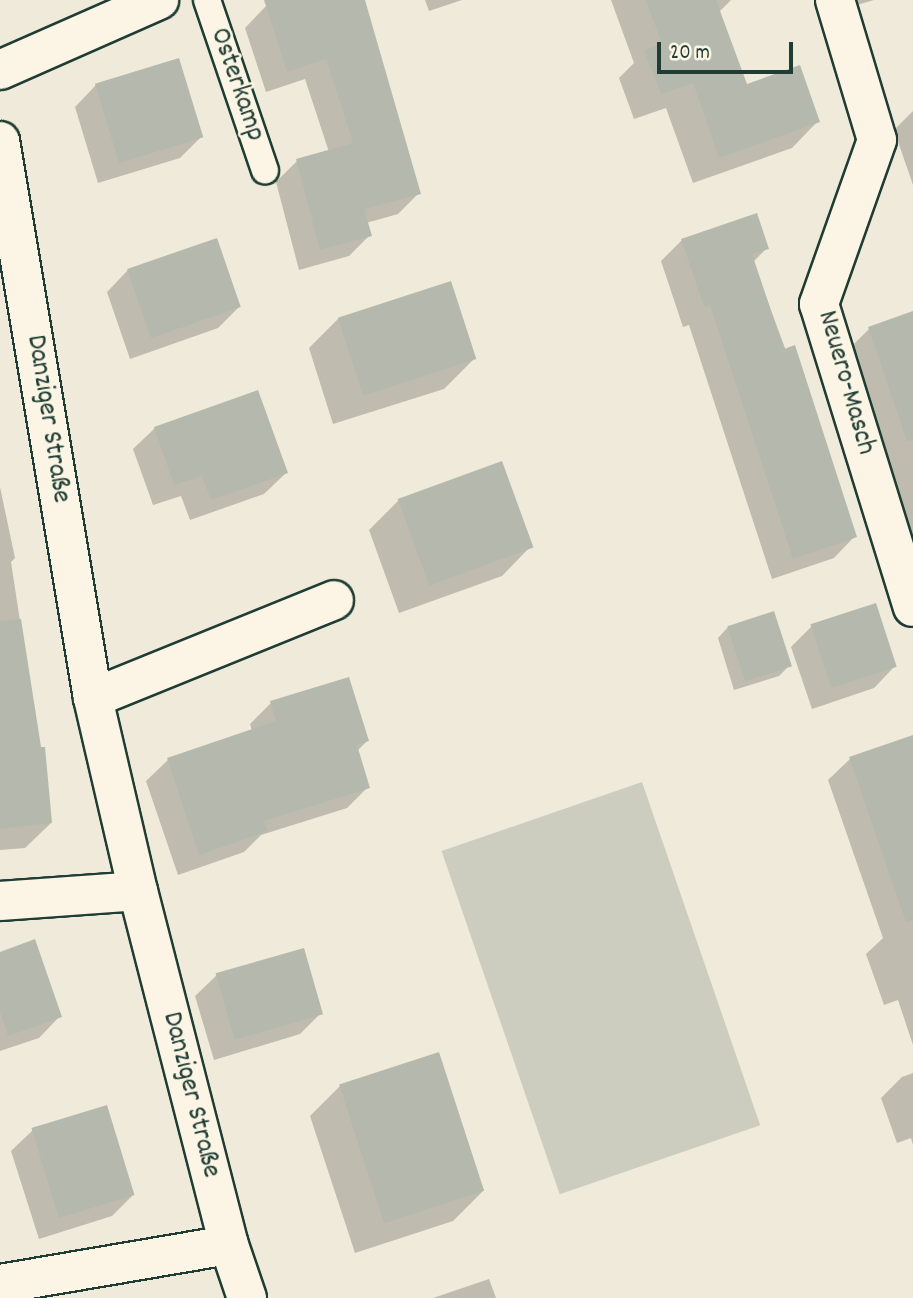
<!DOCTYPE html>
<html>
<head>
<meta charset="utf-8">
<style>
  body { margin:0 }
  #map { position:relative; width:913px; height:1298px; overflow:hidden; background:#efeada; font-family:Dekko,sans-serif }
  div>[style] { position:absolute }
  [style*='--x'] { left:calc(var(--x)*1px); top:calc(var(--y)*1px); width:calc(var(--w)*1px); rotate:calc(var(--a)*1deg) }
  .green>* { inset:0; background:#cccdbf; transform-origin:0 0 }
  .shadow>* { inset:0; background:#0003 }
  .building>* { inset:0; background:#b5b9ad; transform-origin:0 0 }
  .roads { filter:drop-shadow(2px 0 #1f3d34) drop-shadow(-2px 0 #1f3d34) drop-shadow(0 2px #1f3d34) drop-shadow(0 -2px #1f3d34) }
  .service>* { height:26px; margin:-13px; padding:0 13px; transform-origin:13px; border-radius:13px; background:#fcf5e5 }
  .minor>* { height:38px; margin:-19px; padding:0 19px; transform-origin:19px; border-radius:19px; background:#fcf5e5 }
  span { translate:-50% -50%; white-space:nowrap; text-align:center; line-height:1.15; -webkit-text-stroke:5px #fcf5e5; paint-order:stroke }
  .street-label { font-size:28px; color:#1f3d34 }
  .scale { position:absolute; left:657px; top:42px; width:136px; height:32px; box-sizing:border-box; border:4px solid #1f3d34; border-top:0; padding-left:9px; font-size:21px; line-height:24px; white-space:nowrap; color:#1f3d34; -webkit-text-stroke:5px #fcf5e5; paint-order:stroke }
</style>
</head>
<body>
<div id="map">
  <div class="green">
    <i style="left:642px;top:782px;width:363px;height:212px;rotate:71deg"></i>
  </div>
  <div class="shadow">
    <i style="clip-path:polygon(287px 0,362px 0,419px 193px,398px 214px,366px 223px,370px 235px,349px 256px,299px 270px,276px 182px,297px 161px,329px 152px,305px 79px,266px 92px,245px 28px,266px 6px)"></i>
    <i style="clip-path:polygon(425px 0,462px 0,429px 11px)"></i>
    <i style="clip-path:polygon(611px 0,731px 0,719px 12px,746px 86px,818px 121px,792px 148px,693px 183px,666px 108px,634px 119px,619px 78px,634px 63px)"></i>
    <i style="clip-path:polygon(855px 0,874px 0,857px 5px)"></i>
    <i style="clip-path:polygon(96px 85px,201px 137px,180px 158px,98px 183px,75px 107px)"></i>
    <i style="clip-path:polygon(913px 111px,913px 185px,894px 130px)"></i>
    <i style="clip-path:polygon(682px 240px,767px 248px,753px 262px,855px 536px,834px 558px,772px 579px,689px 325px,683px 327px,661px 261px)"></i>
    <i style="clip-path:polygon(128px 270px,239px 307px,218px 328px,130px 359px,107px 292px)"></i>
    <i style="clip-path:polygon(913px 313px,913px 540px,848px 350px,869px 329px)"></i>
    <i style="clip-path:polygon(339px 318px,474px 359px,444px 389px,333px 424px,309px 348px)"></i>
    <i style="clip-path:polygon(155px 428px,286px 473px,264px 494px,190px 520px,181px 496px,153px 505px,133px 449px)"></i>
    <i style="clip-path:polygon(0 487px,15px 558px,11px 562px,51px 823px,25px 848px,0 850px)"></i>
    <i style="clip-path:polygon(399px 500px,531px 546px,502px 576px,399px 613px,369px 530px)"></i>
    <i style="clip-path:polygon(812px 626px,895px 666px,874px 688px,812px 709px,791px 647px)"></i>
    <i style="clip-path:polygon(728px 627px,790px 665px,779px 676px,734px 690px,718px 638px)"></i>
    <i style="clip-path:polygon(271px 703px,367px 741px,357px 751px,368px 787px,347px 808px,261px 835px,244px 852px,178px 875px,146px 781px,168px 760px,252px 731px,250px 724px)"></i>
    <i style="clip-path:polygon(913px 740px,913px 1045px,898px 1000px,884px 1005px,866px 954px,883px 938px,828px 780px,850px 759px)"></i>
    <i style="clip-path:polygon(0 953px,60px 1016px,39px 1038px,0 1051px)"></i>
    <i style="clip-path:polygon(217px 975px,321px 1013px,300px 1034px,214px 1060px,195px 996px)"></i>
    <i style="clip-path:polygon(913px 1073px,913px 1145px,911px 1138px,897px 1143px,881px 1098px,902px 1077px)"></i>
    <i style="clip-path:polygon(340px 1086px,483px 1191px,453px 1221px,355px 1253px,310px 1116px)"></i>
    <i style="clip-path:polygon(33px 1130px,133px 1195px,112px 1216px,39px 1239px,11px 1151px)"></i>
    <i style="clip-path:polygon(489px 1279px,496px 1298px,433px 1298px)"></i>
  </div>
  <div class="building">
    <i style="clip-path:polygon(264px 0,365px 0,421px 194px,364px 209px,372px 236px,320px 250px,296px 159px,353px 143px,326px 59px,287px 72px)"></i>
    <i style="clip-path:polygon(646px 0,716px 0,747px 84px,800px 65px,820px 122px,719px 158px,693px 83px,661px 94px,644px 50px,662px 44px)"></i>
    <i style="left:179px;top:58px;width:83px;height:88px;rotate:73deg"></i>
    <i style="clip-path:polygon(757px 213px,769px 249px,752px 254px,784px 349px,795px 345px,857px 537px,793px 559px,710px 305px,704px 307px,681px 239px)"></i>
    <i style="left:217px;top:238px;width:73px;height:95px;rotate:71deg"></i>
    <i style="left:451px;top:281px;width:82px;height:119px;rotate:72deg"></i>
    <i style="clip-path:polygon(913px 311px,913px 440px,907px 441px,868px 327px)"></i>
    <i style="clip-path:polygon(258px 390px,288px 473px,211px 500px,202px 476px,174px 485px,154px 427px)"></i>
    <i style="left:502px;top:461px;width:92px;height:111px;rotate:70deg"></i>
    <i style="left:876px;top:603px;width:67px;height:69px;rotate:72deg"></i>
    <i style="left:774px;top:611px;width:58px;height:49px;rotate:72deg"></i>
    <i style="clip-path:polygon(21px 619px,41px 747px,45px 747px,52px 823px,0 829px,0 621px)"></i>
    <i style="clip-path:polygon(349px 677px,369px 741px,357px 745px,370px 788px,264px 821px,268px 831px,199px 855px,167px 758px,276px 721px,270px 701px)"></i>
    <i style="clip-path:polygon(913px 735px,913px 921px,906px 922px,849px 757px)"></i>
    <i style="clip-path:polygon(35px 939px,62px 1017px,8px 1036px,0 1011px,0 952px)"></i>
    <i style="left:304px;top:948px;width:69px;height:92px;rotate:74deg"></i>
    <i style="left:439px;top:1052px;width:146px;height:105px;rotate:72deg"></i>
    <i style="left:107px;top:1105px;width:94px;height:79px;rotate:73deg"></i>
  </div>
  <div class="roads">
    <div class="service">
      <i style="--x:207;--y:0;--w:180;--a:71.2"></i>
    </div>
    <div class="minor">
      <i style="--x:835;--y:0;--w:146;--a:73.3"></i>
      <i style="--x:877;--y:140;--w:174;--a:109.5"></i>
      <i style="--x:819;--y:304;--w:317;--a:72.8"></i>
      <i style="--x:0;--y:70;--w:174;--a:-23.8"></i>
      <i style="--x:0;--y:141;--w:565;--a:80.52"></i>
      <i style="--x:93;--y:698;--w:198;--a:76.9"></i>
      <i style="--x:138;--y:891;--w:366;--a:75.6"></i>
      <i style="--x:229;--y:1245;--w:56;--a:71.2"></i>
      <i style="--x:93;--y:698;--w:260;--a:-22.1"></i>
      <i style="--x:0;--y:901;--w:138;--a:-4.1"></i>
      <i style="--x:0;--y:1284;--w:232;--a:-9.7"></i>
    </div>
  </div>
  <div class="street-label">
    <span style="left:236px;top:85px;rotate:71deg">Osterkamp</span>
    <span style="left:845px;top:383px;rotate:74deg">Neuero-Masch</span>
    <span style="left:47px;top:419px;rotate:81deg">Danziger Straße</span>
    <span style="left:190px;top:1095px;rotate:76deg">Danziger Straße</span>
  </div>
  <div class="scale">20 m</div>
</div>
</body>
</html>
